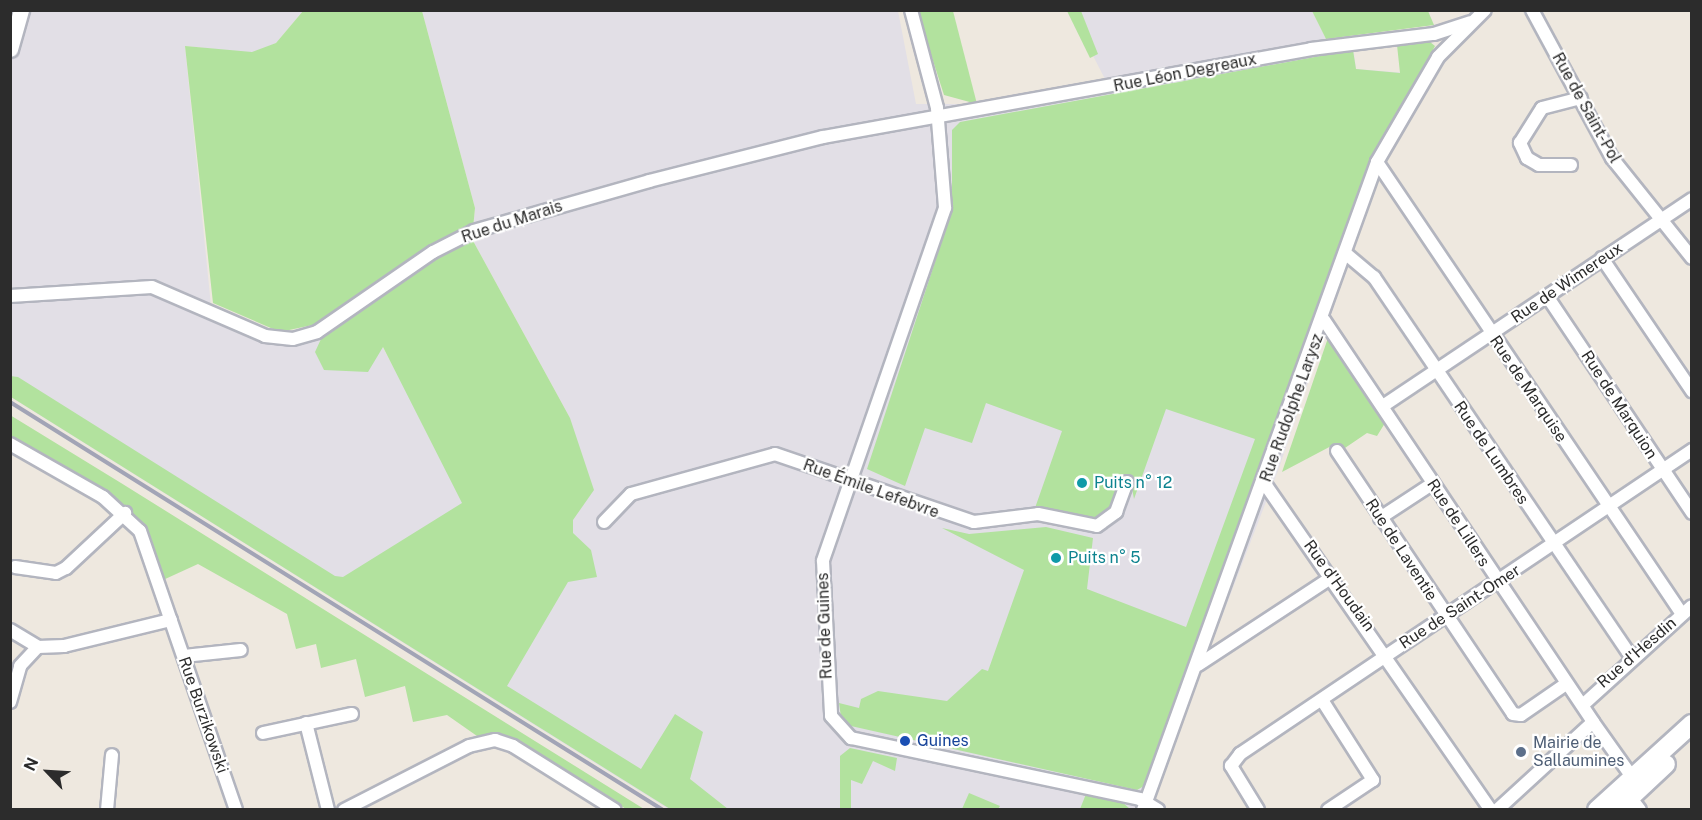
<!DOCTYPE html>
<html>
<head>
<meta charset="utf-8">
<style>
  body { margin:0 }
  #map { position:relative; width:1702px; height:820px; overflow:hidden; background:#eee8df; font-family:"Public Sans",sans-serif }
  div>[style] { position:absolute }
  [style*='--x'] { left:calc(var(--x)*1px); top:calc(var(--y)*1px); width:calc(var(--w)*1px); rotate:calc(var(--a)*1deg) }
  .industrial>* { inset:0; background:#e2dfe6 }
  .green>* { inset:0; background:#b2e29e }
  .roads { filter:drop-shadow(2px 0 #b3b5bf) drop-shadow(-2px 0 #b3b5bf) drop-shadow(0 2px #b3b5bf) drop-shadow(0 -2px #b3b5bf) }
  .minor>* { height:12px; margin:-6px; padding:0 6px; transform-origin:6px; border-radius:6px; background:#fff }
  .tertiary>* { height:15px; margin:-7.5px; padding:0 7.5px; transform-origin:7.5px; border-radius:7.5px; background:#fff }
  .secondary>* { height:18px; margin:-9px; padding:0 9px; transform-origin:9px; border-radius:9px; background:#fff }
  .rail>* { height:4px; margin:-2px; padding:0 2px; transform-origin:2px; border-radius:2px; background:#a2a4b6 }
  .dots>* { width:16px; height:16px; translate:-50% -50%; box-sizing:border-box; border:3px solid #fff; border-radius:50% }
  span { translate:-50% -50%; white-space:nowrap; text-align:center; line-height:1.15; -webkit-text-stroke:4.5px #fff; paint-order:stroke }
  .street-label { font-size:16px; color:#2c2c2c }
  .culture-label { font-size:16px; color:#0d838f }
  .left { translate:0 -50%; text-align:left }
  .transit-label { font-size:16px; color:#164399 }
  .service-label { font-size:16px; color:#4e5e75 }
  .frame { position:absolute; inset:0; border:12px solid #2c2c2c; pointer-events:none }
  .north { position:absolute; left:18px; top:742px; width:60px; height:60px; -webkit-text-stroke:4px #fff; paint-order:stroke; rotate:295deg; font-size:16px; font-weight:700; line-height:24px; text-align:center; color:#2c2c2c }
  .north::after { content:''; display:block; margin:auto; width:21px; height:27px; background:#2c2c2c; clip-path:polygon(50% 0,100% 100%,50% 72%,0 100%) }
</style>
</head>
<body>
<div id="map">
  <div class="industrial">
    <i style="clip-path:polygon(10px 11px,303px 11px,276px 43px,252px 53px,185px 46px,212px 316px,275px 345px,289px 345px,321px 339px,375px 302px,382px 346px,405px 389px,570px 418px,472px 239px,475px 208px,422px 11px,898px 11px,916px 104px,977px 104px,1106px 81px,1070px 11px,1312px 11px,1326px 39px,1352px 37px,1356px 69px,1432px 75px,1376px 182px,1279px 468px,1148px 809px,670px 810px,11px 397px)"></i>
  </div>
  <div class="green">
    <i style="clip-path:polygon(303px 11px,422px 11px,475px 208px,472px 239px,570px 418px,594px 490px,573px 520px,573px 533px,591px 550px,597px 577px,568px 582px,507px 686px,641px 769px,675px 714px,703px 732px,690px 779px,728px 809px,670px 809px,11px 397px,10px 376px,18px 377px,335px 576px,343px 577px,462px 503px,383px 347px,368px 372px,324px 370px,315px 352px,321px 339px,375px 302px,368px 289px,317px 324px,280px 332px,213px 303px,185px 46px,252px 52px,276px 43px)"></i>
    <i style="clip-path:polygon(917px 11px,953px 11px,977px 104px,944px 95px)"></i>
    <i style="clip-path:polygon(1067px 11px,1081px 11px,1098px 54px,1090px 58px)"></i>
    <i style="clip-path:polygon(1312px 11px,1428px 11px,1434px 25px,1326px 39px)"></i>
    <i style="clip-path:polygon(1430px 42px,1435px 46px,1365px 175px,1144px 786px,1137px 790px,842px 724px,839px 703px,859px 708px,861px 699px,878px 691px,947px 701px,982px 669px,988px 671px,1024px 570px,942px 528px,969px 534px,1046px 527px,1093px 538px,1087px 589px,1186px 627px,1255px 439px,1166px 409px,1134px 499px,1131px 483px,1121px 480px,1112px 508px,1092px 521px,1035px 508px,1062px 431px,986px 403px,972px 443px,925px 428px,905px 486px,867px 469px,952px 210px,952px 130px,960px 122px,1353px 50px,1356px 69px,1400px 73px,1397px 45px)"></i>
    <i style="clip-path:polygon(1329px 335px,1385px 423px,1377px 436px,1367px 433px,1342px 450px,1335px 444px,1282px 472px)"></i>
    <i style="clip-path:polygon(10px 415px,121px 483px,644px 809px,626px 809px,517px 740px,477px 736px,447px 715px,413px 722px,405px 686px,365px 697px,356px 659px,321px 668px,316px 644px,296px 649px,287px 614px,198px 564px,163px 580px,140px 520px,110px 495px,11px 438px)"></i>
    <i style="clip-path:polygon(850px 748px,897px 758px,895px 771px,873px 761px,862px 784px,851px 780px,851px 809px,840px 809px,840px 756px)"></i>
    <i style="clip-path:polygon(969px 793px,1000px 806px,998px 809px,962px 809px)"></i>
    <i style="clip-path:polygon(1086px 794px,1122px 802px,1130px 809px,1080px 809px)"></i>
  </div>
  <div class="roads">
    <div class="minor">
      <i style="--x:911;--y:10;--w:101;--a:75.1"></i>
      <i style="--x:937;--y:108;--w:100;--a:85.4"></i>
      <i style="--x:945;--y:208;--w:373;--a:109.1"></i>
      <i style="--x:823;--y:561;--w:155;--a:87"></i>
      <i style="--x:831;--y:716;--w:30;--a:48"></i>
      <i style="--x:851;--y:738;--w:295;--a:11.9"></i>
      <i style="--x:1140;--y:799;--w:21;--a:31"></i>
      <i style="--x:1532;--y:10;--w:168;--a:61.6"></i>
      <i style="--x:1612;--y:158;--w:128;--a:51.3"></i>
      <i style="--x:1377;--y:162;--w:545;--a:55.99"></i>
      <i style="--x:1571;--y:165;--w:32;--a:180"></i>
      <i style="--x:1539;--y:165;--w:14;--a:-150"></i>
      <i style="--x:1527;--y:158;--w:17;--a:-115"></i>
      <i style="--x:1520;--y:143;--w:41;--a:-57.8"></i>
      <i style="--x:1542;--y:108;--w:40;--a:-14.4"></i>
      <i style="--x:1345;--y:253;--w:38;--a:40"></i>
      <i style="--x:1374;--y:277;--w:460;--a:55.9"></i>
      <i style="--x:1602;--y:258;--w:161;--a:55.9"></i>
      <i style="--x:10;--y:296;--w:142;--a:-3.6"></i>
      <i style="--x:152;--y:287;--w:123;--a:23.4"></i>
      <i style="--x:265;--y:336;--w:28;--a:6"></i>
      <i style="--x:293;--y:339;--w:25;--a:-16"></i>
      <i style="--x:317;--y:332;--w:141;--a:-34.6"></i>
      <i style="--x:433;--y:252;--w:46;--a:-27.1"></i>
      <i style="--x:474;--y:231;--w:182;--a:-15.9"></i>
      <i style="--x:649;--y:181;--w:179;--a:-14.2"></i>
      <i style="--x:823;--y:137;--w:496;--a:-10.2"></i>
      <i style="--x:1311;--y:49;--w:124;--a:-7"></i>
      <i style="--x:1434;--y:34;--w:38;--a:-18"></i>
      <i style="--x:1547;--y:296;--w:261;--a:56.2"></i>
      <i style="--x:1324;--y:320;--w:484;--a:56.2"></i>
      <i style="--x:1383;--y:406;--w:372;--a:-33.8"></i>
      <i style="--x:10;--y:444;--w:107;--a:29.7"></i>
      <i style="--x:103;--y:497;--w:50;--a:42.6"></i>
      <i style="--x:140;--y:531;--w:295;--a:71"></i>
      <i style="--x:1337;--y:451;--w:316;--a:56.2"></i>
      <i style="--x:1513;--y:714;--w:8;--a:7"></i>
      <i style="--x:1521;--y:715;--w:55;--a:-34.6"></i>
      <i style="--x:1265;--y:484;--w:397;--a:55.3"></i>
      <i style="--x:1380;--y:518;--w:62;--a:-33.2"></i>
      <i style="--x:604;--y:522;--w:39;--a:-46"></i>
      <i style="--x:631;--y:494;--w:149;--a:-15.5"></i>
      <i style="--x:775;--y:454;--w:210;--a:18.9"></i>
      <i style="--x:974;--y:522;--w:64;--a:-7.1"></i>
      <i style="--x:1038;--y:514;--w:60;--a:11.5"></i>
      <i style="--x:1097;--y:526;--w:24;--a:-36"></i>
      <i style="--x:1116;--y:512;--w:32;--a:-70"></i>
      <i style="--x:15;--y:567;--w:41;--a:8.3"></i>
      <i style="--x:56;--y:573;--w:11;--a:-27"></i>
      <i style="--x:66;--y:568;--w:81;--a:-43"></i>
      <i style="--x:10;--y:630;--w:33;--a:31"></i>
      <i style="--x:38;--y:647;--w:26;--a:-2"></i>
      <i style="--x:64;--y:646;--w:110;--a:-13.7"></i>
      <i style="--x:184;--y:656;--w:57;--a:-6"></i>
      <i style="--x:1198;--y:665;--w:160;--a:-33.3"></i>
      <i style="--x:1322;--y:700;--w:95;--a:57.5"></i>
      <i style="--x:1373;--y:780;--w:54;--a:146.3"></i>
      <i style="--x:10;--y:702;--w:37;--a:-74"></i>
      <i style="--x:20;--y:666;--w:26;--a:-47"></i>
      <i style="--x:1585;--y:703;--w:144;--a:-42.2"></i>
      <i style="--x:306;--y:723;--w:90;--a:75.8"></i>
      <i style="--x:263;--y:733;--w:91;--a:-12.1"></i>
      <i style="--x:1630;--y:797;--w:16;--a:52"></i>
      <i style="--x:107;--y:810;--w:55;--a:-84.8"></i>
      <i style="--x:344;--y:810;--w:140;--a:-27.1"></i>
      <i style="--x:469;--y:746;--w:27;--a:-13"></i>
      <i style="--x:495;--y:740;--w:19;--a:18"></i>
      <i style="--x:513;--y:746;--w:120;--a:32.1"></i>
      <i style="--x:1143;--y:810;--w:689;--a:-70.14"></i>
      <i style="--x:1377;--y:162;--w:121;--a:-59.8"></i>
      <i style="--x:1438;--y:57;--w:66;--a:-45"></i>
      <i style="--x:1258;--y:810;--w:52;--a:-121.5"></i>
      <i style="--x:1231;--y:766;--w:15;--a:-53"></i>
      <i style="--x:1240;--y:754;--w:545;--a:-33.92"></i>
      <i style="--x:1497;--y:810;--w:130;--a:-42.5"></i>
      <i style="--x:1593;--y:722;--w:76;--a:54.6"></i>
    </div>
    <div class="tertiary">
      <i style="--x:10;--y:49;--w:41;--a:-74.2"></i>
    </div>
    <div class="secondary">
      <i style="--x:1597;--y:810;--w:128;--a:-42.2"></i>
      <i style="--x:1617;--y:810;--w:67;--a:-43.2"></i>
    </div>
  </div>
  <div class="rail">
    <i style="--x:10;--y:402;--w:770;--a:32"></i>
  </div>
  <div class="dots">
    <i style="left:1082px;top:483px;background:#0f9aa8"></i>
    <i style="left:1056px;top:558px;background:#0f9aa8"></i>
    <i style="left:905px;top:741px;background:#1a4fb4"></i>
    <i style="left:1521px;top:752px;background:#5c6f8a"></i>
  </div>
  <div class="street-label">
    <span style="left:1185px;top:73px;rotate:-11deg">Rue Léon Degreaux</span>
    <span style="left:1586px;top:108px;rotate:61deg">Rue de Saint-Pol</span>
    <span style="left:512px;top:222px;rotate:-18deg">Rue du Marais</span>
    <span style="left:1567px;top:283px;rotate:-34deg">Rue de Wimereux</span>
    <span style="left:1528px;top:389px;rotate:56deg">Rue de Marquise</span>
    <span style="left:1619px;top:405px;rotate:57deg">Rue de Marquion</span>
    <span style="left:1292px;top:408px;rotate:-70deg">Rue Rudolphe Larysz</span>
    <span style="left:1491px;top:453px;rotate:56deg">Rue de Lumbres</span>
    <span style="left:871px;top:489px;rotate:20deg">Rue Émile Lefebvre</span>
    <span style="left:1458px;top:523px;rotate:57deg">Rue de Lillers</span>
    <span style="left:1401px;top:550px;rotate:57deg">Rue de Laventie</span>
    <span style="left:1339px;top:586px;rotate:54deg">Rue d'Houdain</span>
    <span style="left:1460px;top:607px;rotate:-33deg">Rue de Saint-Omer</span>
    <span style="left:825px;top:626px;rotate:-92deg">Rue de Guines</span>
    <span style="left:1637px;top:653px;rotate:-41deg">Rue d'Hesdin</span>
    <span style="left:203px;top:715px;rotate:71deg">Rue Burzikowski</span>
  </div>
  <div class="culture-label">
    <span class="left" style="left:1094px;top:483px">Puits n° 12</span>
    <span class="left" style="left:1068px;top:558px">Puits n° 5</span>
  </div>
  <div class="transit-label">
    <span class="left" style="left:917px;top:741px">Guines</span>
  </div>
  <div class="service-label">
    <span class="left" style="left:1533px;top:752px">Mairie de<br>Sallaumines</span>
  </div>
  <div class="frame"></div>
  <div class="north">N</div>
</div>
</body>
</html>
